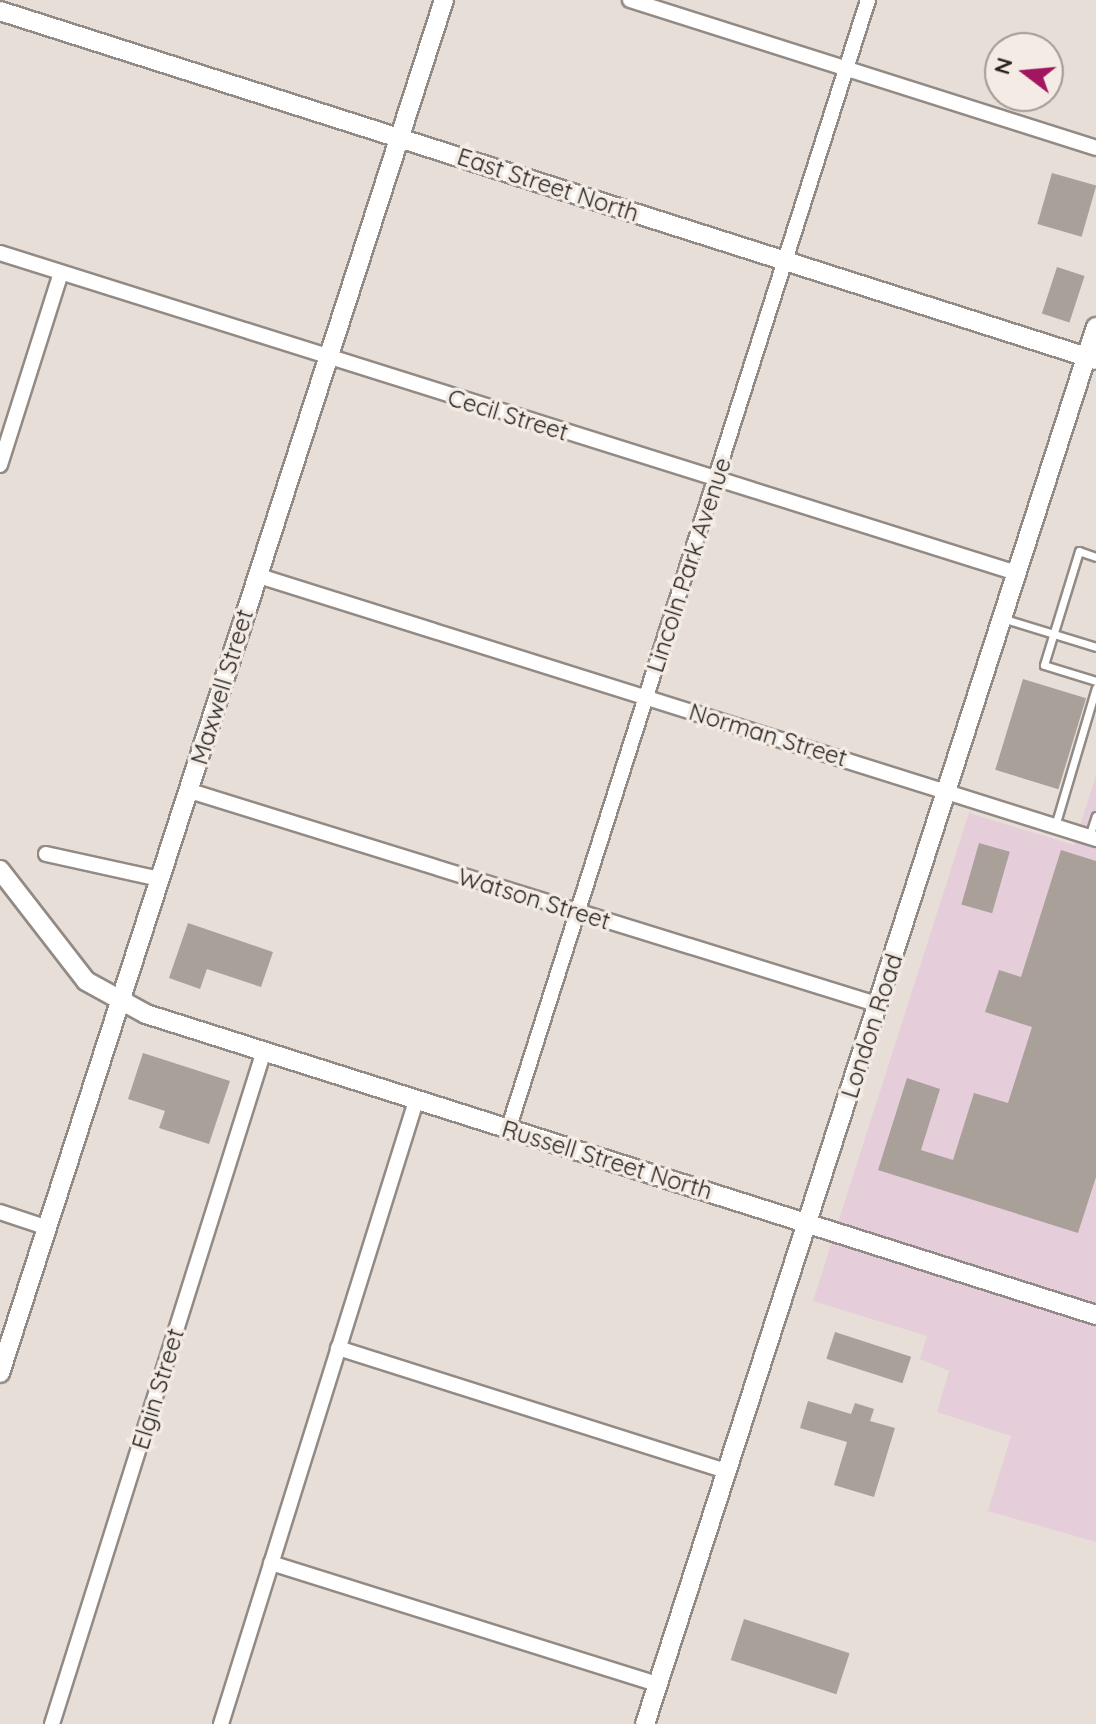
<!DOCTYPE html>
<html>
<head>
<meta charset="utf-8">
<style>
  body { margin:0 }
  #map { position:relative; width:1096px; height:1724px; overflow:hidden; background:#e6ded7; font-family:Quicksand,sans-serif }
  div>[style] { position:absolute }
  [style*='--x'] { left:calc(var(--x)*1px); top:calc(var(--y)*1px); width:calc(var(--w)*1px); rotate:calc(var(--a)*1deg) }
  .medical>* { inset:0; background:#e5ceda }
  .building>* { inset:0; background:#a8a099; transform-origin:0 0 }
  .roads { filter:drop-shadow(2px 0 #928a84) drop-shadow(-2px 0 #928a84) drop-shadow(0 2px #928a84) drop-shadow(0 -2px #928a84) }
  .lane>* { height:7px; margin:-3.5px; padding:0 3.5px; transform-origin:3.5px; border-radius:3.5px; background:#fff }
  .street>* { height:14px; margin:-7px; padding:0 7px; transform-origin:7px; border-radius:7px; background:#fff }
  .secondary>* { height:18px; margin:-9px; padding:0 9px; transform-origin:9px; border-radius:9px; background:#fff }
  span { translate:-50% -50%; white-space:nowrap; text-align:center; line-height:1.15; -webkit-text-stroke:7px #f3ebe4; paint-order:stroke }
  .street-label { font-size:24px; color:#272421 }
  .north { position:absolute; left:984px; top:32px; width:80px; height:80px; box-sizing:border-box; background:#f3ebe4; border:2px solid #a19b96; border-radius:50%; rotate:286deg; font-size:22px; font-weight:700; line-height:32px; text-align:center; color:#272421 }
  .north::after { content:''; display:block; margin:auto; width:28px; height:36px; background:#a2165f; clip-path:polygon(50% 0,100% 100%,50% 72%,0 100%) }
</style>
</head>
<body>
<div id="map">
  <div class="medical">
    <i style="clip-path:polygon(1096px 775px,1096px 1542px,988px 1511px,1011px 1436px,937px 1412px,949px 1371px,920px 1359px,927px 1336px,813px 1301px,969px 813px,1074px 845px)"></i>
  </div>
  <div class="building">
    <i style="left:1052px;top:173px;width:46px;height:53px;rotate:16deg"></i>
    <i style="left:1057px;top:267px;width:29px;height:49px;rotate:18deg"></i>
    <i style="left:1023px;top:679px;width:66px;height:95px;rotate:17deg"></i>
    <i style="left:979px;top:843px;width:32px;height:64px;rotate:16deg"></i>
    <i style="clip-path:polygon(1061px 850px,1096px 861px,1096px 1177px,1078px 1233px,878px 1170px,907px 1078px,940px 1089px,921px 1150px,953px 1160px,974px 1093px,1008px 1103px,1032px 1027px,985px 1012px,999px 970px,1021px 977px)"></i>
    <i style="clip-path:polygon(188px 923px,273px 952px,261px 987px,207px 969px,200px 989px,169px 978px)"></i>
    <i style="clip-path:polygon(143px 1053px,230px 1081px,209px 1144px,159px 1128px,165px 1111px,128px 1099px)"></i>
    <i style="left:835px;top:1332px;width:80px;height:28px;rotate:18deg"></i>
    <i style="clip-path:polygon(808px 1401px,851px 1414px,855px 1403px,874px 1409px,870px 1421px,895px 1428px,874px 1497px,834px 1485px,847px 1442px,800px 1428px)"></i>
    <i style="left:744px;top:1619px;width:111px;height:43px;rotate:18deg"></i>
  </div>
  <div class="roads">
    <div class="lane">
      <i style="--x:1096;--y:557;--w:18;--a:-161"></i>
      <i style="--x:1079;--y:551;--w:119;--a:107.1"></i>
      <i style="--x:1044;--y:665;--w:54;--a:17.1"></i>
      <i style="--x:1005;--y:619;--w:95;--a:17.1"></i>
      <i style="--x:1055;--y:826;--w:144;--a:-73.5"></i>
      <i style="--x:1089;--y:837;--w:22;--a:-72"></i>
    </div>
    <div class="street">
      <i style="--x:630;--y:0;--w:489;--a:17.6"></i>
      <i style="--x:0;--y:253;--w:1066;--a:17.47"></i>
      <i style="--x:0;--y:465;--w:201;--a:-72.4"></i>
      <i style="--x:256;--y:575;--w:881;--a:17.45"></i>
      <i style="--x:190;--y:791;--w:721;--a:17.25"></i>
      <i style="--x:46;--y:854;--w:117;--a:12.4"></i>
      <i style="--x:508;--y:1130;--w:1186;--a:-72.33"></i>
      <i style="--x:0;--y:1212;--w:51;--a:18.4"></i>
      <i style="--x:338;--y:1348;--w:407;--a:17.6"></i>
      <i style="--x:271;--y:1563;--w:405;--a:17.4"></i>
      <i style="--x:52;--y:1724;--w:702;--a:-72.52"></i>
      <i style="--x:221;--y:1724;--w:653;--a:-72.62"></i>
    </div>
    <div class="secondary">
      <i style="--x:0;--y:11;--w:1150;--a:17.66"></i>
      <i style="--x:0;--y:870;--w:140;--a:52.2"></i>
      <i style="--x:86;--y:981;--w:68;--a:28.8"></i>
      <i style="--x:146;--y:1014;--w:997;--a:17.58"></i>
      <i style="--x:0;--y:1373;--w:1443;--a:-72.08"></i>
      <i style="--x:645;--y:1724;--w:1468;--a:-72.11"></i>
    </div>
  </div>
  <div class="street-label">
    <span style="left:548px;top:185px;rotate:18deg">East Street North</span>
    <span style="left:508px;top:415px;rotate:17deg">Cecil Street</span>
    <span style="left:689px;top:565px;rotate:-72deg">Lincoln Park Avenue</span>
    <span style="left:222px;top:687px;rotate:-73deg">Maxwell Street</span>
    <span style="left:768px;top:735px;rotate:17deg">Norman Street</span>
    <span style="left:534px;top:899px;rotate:17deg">Watson Street</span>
    <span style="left:872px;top:1026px;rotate:-72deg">London Road</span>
    <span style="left:607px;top:1160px;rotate:17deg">Russell Street North</span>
    <span style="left:158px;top:1389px;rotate:-73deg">Elgin Street</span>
  </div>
  <div class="north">N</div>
</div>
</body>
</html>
